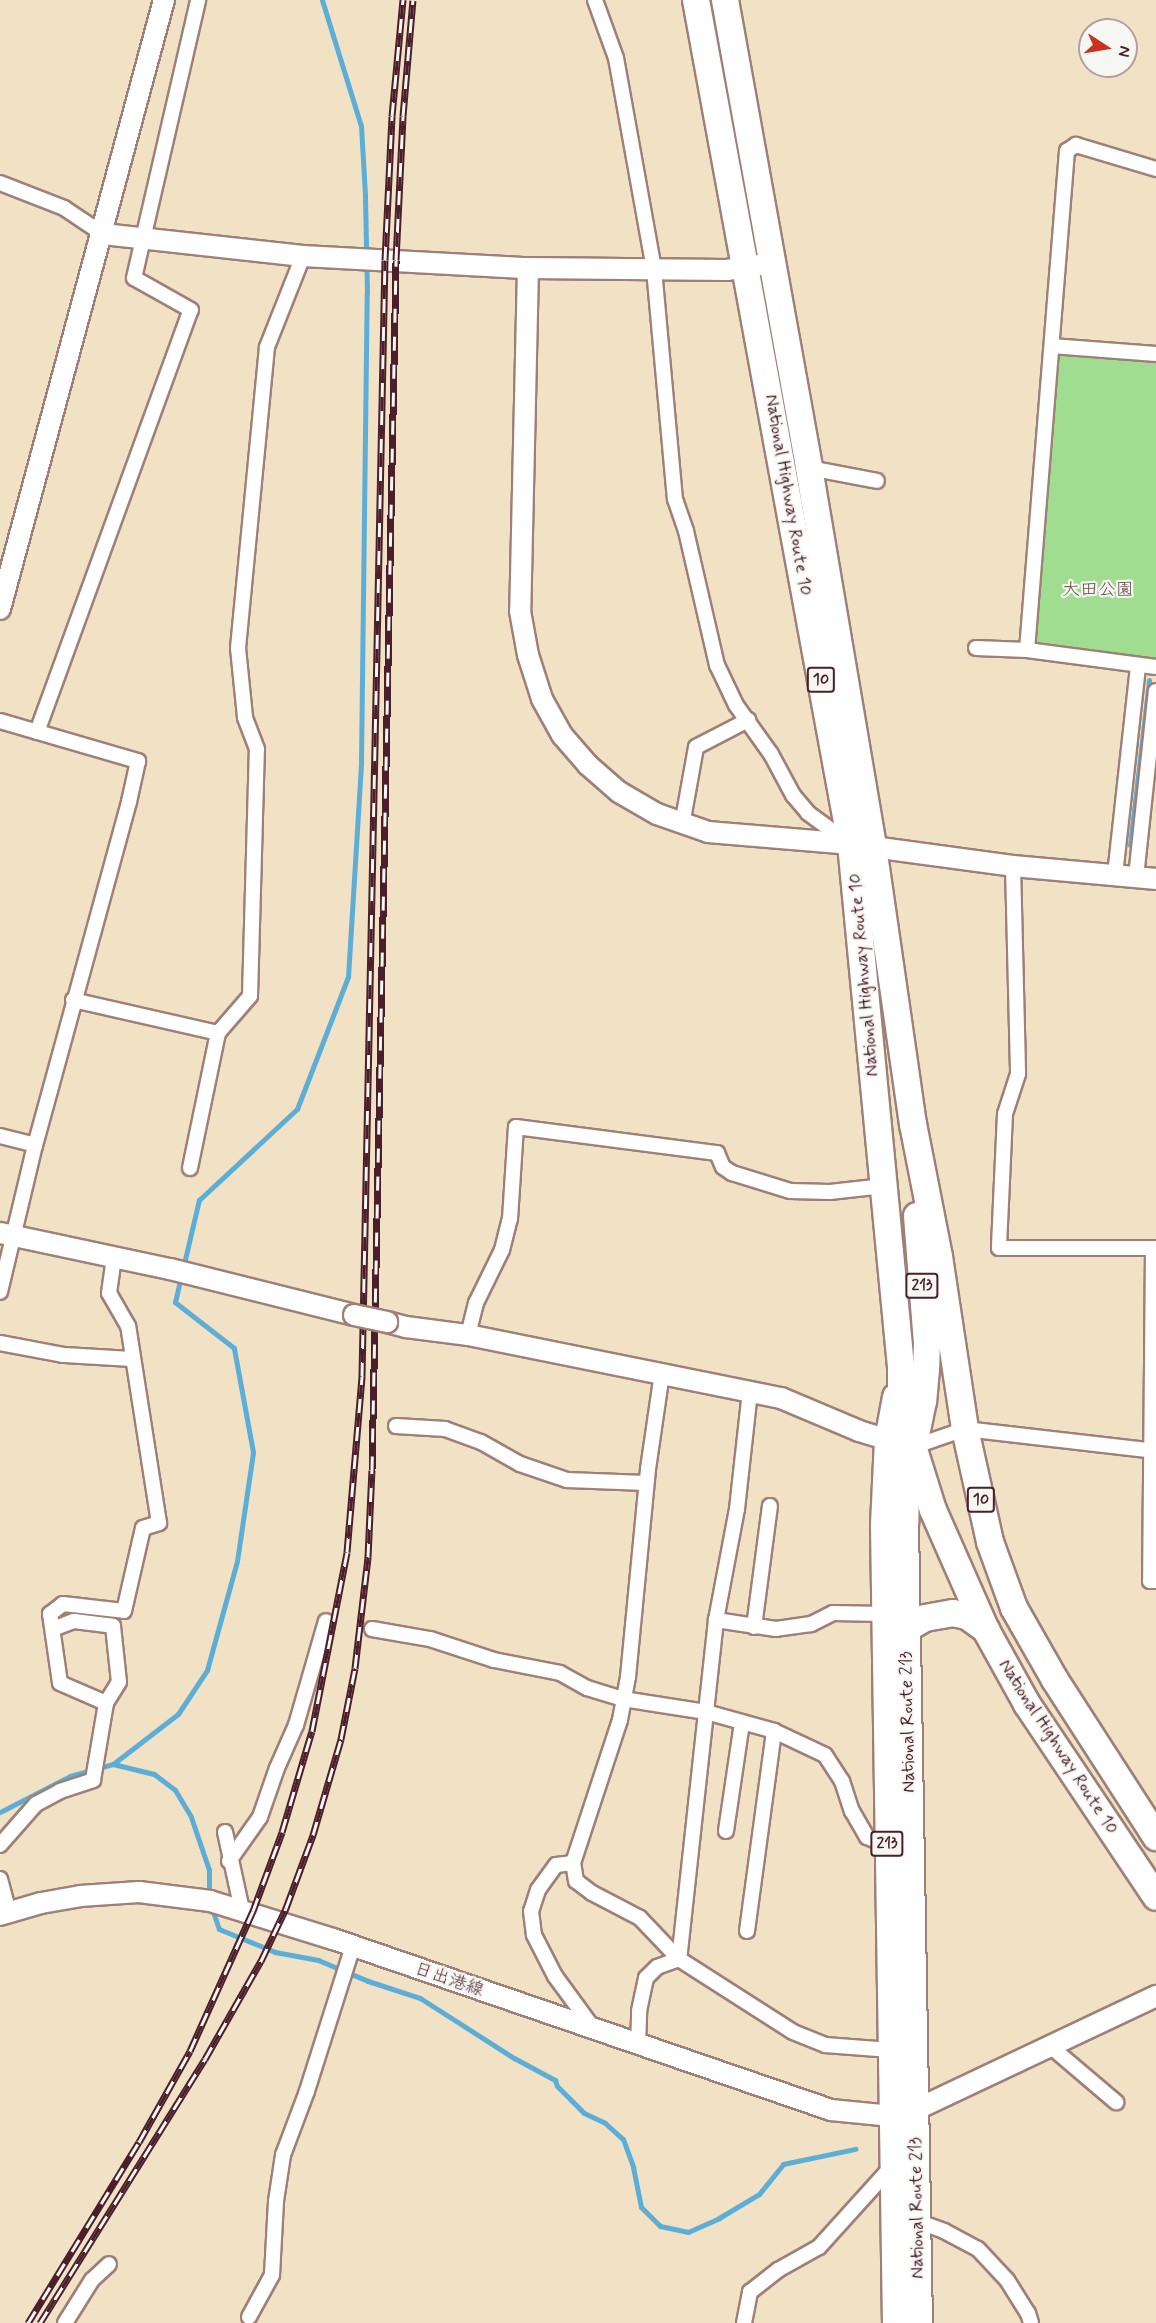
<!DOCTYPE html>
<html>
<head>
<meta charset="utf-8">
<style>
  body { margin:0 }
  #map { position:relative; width:1156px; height:2323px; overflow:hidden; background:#f1e1c5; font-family:Mynerve,"Klee One",sans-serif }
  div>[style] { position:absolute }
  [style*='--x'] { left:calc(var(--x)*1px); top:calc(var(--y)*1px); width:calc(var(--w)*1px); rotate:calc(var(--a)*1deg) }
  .green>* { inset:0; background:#a1dd91 }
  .stream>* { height:5px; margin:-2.5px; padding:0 2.5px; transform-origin:2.5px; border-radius:2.5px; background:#5caed7 }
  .roads { filter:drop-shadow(2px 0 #9e8078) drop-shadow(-2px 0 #9e8078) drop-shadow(0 2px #9e8078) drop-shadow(0 -2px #9e8078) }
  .street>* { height:14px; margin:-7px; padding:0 7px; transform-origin:7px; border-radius:7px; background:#fff }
  .secondary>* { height:20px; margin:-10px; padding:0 10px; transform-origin:10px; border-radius:10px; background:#fff }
  .highway>* { height:26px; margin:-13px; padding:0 13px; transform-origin:13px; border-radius:13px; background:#fff }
  .rail>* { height:7px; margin-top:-3.5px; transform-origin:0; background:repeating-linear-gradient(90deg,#f6f6f2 0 14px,#4a1f2b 0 28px); box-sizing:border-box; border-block:2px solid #4a1f2b }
  .bridges { filter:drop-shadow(2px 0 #9e8078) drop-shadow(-2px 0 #9e8078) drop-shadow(0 2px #9e8078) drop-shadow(0 -2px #9e8078) }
  .secondary-bridge>* { height:20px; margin:-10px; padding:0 10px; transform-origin:10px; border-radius:10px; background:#fff }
  span { translate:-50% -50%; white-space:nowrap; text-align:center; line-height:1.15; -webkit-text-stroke:4.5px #f6f6f2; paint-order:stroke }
  .shield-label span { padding:2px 4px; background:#f6f6f2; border:2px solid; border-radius:4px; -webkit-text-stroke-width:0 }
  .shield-label { font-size:16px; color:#4a1f2b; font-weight:700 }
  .street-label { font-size:18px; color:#4a1f2b }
  .park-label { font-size:18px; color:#604e44 }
  .north { position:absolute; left:1078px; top:18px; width:60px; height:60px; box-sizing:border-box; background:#f6f6f2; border:2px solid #b1a0a2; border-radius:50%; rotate:102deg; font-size:16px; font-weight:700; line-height:24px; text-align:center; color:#4a1f2b }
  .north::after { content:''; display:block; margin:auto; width:21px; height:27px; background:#c8321e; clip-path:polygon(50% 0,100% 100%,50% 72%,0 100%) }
</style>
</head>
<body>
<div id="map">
  <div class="green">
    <i style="clip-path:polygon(1057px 354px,1156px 361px,1156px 660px,1034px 645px)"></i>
  </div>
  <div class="stream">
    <i style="--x:1130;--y:845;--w:166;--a:-83.4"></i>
    <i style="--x:113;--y:1764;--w:82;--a:-37.6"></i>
    <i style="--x:178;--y:1714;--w:53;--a:-56.6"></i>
    <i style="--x:207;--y:1670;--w:113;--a:-74.6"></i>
    <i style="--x:237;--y:1561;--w:110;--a:-81.6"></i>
    <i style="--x:253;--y:1452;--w:106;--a:-100.4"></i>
    <i style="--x:234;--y:1348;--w:75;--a:-142.1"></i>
    <i style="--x:175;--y:1302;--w:105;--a:-76.8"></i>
    <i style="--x:199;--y:1200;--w:134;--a:-42.9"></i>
    <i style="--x:297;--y:1109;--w:142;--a:-68.9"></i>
    <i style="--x:348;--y:977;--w:215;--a:-86.5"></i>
    <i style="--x:361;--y:762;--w:469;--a:-89.3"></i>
    <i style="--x:367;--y:293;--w:98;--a:-91.2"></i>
    <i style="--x:365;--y:195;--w:69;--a:-93.3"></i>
    <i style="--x:361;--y:126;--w:132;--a:-107.2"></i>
    <i style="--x:0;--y:1812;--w:79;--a:-27.2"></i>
    <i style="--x:70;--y:1776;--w:45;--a:-15.6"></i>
    <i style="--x:113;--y:1764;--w:42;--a:13.7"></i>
    <i style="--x:154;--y:1774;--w:26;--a:37"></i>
    <i style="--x:175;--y:1790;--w:31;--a:59"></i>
    <i style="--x:191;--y:1817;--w:56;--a:71.2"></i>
    <i style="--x:209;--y:1870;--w:28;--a:90"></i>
    <i style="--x:211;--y:1906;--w:24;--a:71"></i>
    <i style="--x:219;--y:1929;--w:61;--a:22.3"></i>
    <i style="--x:275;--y:1952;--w:44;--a:10.5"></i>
    <i style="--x:318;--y:1960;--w:54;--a:22.8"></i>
    <i style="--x:368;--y:1981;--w:55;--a:18.1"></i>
    <i style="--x:420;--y:1998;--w:112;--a:32.6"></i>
    <i style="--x:514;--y:2058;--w:47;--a:28.2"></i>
    <i style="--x:555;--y:2080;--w:6;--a:72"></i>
    <i style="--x:557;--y:2086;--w:38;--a:45"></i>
    <i style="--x:584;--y:2113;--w:23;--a:25"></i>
    <i style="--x:605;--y:2123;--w:24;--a:42"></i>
    <i style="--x:623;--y:2139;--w:30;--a:70"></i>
    <i style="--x:633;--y:2167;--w:41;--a:78.7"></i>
    <i style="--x:641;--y:2207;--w:27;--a:45"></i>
    <i style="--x:660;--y:2226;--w:29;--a:12"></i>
    <i style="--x:688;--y:2232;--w:34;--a:-24"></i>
    <i style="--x:719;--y:2218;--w:47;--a:-31"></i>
    <i style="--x:759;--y:2194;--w:38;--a:-51"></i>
    <i style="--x:783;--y:2164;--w:74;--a:-11.8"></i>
  </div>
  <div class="roads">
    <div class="street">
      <i style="--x:595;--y:0;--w:62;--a:70.1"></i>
      <i style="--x:616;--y:58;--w:214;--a:79.8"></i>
      <i style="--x:654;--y:269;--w:231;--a:84.8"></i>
      <i style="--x:675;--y:499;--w:34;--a:71"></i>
      <i style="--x:686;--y:531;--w:138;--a:77"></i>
      <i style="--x:717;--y:665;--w:44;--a:64.6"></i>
      <i style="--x:736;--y:705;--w:60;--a:54.5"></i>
      <i style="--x:771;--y:754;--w:47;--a:61.8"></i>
      <i style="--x:793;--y:795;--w:23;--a:50"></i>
      <i style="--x:808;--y:813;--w:51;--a:36.2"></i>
      <i style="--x:0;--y:183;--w:69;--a:21.3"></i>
      <i style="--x:64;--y:208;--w:47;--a:33.7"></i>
      <i style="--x:1052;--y:346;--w:104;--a:4.4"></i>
      <i style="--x:809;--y:468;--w:69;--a:10.8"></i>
      <i style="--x:976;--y:648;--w:51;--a:2.2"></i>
      <i style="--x:1027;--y:650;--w:130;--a:7.5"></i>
      <i style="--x:1027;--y:650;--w:501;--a:-85.42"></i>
      <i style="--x:1067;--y:151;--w:11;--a:-34"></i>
      <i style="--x:1076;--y:145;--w:84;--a:16.7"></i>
      <i style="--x:0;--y:721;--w:144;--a:16.2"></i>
      <i style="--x:138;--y:761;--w:42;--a:102.4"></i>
      <i style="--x:129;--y:802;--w:356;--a:105.3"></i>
      <i style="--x:35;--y:1145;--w:151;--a:103.4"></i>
      <i style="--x:37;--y:732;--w:449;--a:-70"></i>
      <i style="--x:191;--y:310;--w:65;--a:-150.7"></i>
      <i style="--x:134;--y:278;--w:285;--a:-77"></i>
      <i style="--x:682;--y:825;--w:79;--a:-79.8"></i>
      <i style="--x:696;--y:747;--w:59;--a:-27.4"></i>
      <i style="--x:1013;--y:866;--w:208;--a:88.6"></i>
      <i style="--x:1018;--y:1074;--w:42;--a:108"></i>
      <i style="--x:1005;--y:1114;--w:134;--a:92.6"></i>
      <i style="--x:999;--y:1248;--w:157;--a:0"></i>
      <i style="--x:1115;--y:875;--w:211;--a:-83.7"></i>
      <i style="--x:1136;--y:877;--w:187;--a:-83.9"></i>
      <i style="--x:73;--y:1000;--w:149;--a:12.8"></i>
      <i style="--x:218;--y:1033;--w:49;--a:-49.1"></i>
      <i style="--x:250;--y:996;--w:247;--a:-88.4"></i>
      <i style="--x:257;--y:749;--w:34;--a:-111"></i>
      <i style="--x:245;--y:717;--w:69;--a:-95.8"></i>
      <i style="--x:238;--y:648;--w:302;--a:-84.5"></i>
      <i style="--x:267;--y:347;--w:98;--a:-68.4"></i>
      <i style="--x:0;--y:1136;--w:36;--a:14"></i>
      <i style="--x:190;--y:1168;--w:138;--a:-78.3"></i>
      <i style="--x:1153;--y:1248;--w:333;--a:90.5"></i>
      <i style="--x:1150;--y:1581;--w:6;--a:0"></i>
      <i style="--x:468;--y:1335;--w:33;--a:-76"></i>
      <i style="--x:476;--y:1303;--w:59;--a:-63.9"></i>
      <i style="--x:502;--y:1250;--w:32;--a:-76"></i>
      <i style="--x:510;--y:1219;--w:92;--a:-86.3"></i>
      <i style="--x:516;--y:1127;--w:203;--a:7.4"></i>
      <i style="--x:717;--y:1153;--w:15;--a:67"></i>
      <i style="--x:723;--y:1167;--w:11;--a:34"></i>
      <i style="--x:732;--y:1173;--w:61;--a:17.2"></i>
      <i style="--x:790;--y:1191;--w:40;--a:1.4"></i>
      <i style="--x:830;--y:1192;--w:54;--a:-6.3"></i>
      <i style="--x:0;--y:1343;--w:64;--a:10.8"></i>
      <i style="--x:63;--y:1355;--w:70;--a:3.3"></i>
      <i style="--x:396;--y:1426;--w:49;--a:3.5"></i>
      <i style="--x:445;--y:1429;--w:38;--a:20"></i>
      <i style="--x:481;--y:1442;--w:45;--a:29.4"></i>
      <i style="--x:520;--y:1464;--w:50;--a:18.8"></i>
      <i style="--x:567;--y:1480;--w:79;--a:2.2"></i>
      <i style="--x:913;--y:1447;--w:55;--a:-19.1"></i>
      <i style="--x:965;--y:1429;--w:192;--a:6.6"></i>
      <i style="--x:884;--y:1614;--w:51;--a:-178.9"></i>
      <i style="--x:833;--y:1613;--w:25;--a:153"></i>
      <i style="--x:811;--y:1624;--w:35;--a:172"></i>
      <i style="--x:776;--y:1629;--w:61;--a:-171.5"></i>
      <i style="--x:716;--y:1620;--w:341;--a:96.2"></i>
      <i style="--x:679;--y:1959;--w:135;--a:32.6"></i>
      <i style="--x:793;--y:2032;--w:35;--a:22"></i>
      <i style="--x:825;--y:2045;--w:66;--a:4.3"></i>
      <i style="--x:716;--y:1620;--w:113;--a:-79.3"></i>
      <i style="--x:737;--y:1509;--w:118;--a:-83.7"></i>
      <i style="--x:58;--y:1627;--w:17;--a:-21"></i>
      <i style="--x:74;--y:1621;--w:39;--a:7"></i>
      <i style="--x:113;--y:1626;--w:56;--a:83.9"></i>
      <i style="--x:119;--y:1682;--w:25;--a:122"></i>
      <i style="--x:754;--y:1627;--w:122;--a:-82.5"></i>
      <i style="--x:372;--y:1629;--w:59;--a:9.8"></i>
      <i style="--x:430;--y:1639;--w:67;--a:18.2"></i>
      <i style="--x:494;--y:1660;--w:67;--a:11.1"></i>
      <i style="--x:560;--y:1673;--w:31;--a:29"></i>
      <i style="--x:587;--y:1688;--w:38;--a:17"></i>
      <i style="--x:623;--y:1699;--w:84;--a:8.9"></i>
      <i style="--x:706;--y:1712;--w:71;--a:15.6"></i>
      <i style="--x:774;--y:1731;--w:56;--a:25.2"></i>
      <i style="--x:825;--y:1755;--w:31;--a:57"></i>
      <i style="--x:842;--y:1781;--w:32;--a:72"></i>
      <i style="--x:852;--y:1811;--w:30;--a:60"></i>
      <i style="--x:867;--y:1837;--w:22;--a:22"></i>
      <i style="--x:726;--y:1831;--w:110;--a:-81.6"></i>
      <i style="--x:225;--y:1832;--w:80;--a:77.7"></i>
      <i style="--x:0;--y:1845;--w:55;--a:-48.7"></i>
      <i style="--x:36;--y:1804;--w:27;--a:-28"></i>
      <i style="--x:60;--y:1791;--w:35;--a:-18"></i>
      <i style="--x:93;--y:1780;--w:78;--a:-80.4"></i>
      <i style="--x:106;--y:1703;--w:50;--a:-156.5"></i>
      <i style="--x:60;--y:1683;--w:70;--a:-98.2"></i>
      <i style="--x:50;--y:1614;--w:16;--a:-38"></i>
      <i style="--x:63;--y:1604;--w:61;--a:6.5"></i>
      <i style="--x:124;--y:1611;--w:85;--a:-77.1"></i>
      <i style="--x:143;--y:1528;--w:17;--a:-17"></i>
      <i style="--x:159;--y:1523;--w:199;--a:-98.9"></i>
      <i style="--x:128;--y:1326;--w:38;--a:-120"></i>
      <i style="--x:109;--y:1293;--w:36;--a:-82"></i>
      <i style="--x:229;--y:1861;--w:54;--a:-54.8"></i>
      <i style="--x:260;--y:1817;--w:52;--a:-70.9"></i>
      <i style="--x:277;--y:1768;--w:47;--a:-66.2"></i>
      <i style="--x:296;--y:1725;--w:108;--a:-73.9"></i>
      <i style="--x:573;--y:1863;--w:17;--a:173"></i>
      <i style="--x:556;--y:1865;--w:31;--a:126"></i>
      <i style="--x:538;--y:1890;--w:22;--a:108"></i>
      <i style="--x:531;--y:1911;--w:24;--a:83"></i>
      <i style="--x:534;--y:1935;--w:46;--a:62.9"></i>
      <i style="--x:555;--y:1976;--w:64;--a:53.8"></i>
      <i style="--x:0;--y:1879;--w:34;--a:75"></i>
      <i style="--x:747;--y:1931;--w:202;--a:-82.3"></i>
      <i style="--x:638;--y:2046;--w:35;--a:-88"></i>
      <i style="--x:639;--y:2011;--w:34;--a:-78"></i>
      <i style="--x:646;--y:1978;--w:16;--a:-45"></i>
      <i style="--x:657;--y:1967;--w:23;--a:-20"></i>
      <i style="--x:679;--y:1959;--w:57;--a:-133.6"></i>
      <i style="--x:640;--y:1918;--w:54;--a:-152.5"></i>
      <i style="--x:592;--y:1893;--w:20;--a:-143"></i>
      <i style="--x:576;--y:1881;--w:18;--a:-99"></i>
      <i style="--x:573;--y:1863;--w:151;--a:-71.8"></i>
      <i style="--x:620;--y:1720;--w:44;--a:-79.5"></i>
      <i style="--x:628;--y:1677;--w:209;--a:-84.5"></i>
      <i style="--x:648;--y:1469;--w:97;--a:-81.7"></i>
      <i style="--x:1050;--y:2046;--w:87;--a:40.3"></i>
      <i style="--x:914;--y:2220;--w:32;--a:20"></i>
      <i style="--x:944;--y:2231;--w:38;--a:28"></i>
      <i style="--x:978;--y:2249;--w:42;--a:46.9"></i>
      <i style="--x:1007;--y:2280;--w:39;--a:58"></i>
      <i style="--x:1028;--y:2313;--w:10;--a:73"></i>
      <i style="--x:249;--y:2317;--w:48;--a:-61.3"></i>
      <i style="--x:272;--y:2275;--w:74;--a:-86.9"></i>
      <i style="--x:276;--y:2201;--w:47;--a:-81.3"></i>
      <i style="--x:283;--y:2155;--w:68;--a:-69.4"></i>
      <i style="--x:307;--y:2091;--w:152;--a:-72.4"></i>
      <i style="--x:65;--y:2323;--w:51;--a:-57.9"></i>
      <i style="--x:92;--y:2280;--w:23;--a:-43"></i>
      <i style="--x:744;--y:2323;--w:32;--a:-79"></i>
      <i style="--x:750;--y:2292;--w:36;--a:-38"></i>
      <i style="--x:778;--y:2270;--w:47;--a:-29.3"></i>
      <i style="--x:819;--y:2247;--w:110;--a:-47.9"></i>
    </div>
    <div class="secondary">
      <i style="--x:103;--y:234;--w:201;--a:6.3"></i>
      <i style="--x:303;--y:256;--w:225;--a:3.1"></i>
      <i style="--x:528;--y:268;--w:199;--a:0.6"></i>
      <i style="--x:727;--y:270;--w:47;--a:-8.7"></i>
      <i style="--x:528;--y:268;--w:343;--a:91.3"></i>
      <i style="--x:520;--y:611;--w:45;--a:79.7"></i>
      <i style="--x:528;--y:655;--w:46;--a:72.3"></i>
      <i style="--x:542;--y:699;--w:41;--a:60.9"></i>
      <i style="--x:562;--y:735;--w:40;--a:49"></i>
      <i style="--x:588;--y:765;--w:41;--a:41.1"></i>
      <i style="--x:619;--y:792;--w:44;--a:30.1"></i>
      <i style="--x:657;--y:814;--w:54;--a:19.4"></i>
      <i style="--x:708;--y:832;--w:144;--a:4.8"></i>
      <i style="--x:851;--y:844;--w:163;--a:7.7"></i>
      <i style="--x:1013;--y:866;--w:144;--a:5.2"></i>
      <i style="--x:0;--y:609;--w:631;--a:-74.93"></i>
      <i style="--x:0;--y:1233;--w:174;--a:12"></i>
      <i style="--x:170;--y:1269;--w:190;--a:14"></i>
      <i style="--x:387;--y:1322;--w:20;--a:15"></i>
      <i style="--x:406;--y:1327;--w:63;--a:7.4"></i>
      <i style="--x:468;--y:1335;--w:319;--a:11.4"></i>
      <i style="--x:781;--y:1398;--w:85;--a:22.9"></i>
      <i style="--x:859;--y:1431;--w:42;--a:16.7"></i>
      <i style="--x:0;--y:1915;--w:43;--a:-16.3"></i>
      <i style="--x:41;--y:1903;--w:40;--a:-10"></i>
      <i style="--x:80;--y:1896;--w:59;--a:-3.9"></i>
      <i style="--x:139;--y:1892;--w:72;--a:7.2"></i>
      <i style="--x:210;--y:1901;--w:129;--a:17.2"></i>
      <i style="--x:333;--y:1939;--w:527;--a:18.95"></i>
      <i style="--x:831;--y:2110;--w:61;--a:5.6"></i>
      <i style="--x:892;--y:2116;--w:24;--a:-15"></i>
      <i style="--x:915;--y:2110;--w:267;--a:-25.3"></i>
    </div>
    <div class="highway">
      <i style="--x:696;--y:0;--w:858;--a:79.59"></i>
      <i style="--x:851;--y:844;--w:525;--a:84.54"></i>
      <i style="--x:901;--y:1367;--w:41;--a:90"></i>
      <i style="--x:901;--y:1408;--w:107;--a:72.6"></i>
      <i style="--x:933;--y:1510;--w:131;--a:66.2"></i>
      <i style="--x:986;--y:1630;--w:85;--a:61"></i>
      <i style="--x:1027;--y:1704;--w:232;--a:56.2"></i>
      <i style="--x:725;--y:0;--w:475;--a:79.8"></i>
      <i style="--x:809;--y:468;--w:384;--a:80.4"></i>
      <i style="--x:873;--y:847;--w:280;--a:81.8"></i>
      <i style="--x:913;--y:1124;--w:136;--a:78.9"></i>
      <i style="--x:939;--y:1257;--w:174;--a:81.4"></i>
      <i style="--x:965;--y:1429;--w:116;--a:77.5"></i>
      <i style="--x:990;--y:1542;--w:70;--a:70"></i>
      <i style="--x:1014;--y:1608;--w:83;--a:60.3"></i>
      <i style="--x:1055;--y:1680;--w:187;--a:57.2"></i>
      <i style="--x:917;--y:1216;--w:127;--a:85.5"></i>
      <i style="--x:927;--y:1343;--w:26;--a:92"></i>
      <i style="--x:926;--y:1369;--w:32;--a:95"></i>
      <i style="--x:923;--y:1401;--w:85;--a:101.6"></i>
      <i style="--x:906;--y:1484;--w:39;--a:91"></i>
      <i style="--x:905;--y:1523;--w:800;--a:89"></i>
      <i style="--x:896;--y:1397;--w:44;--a:100.5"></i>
      <i style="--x:888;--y:1440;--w:85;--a:92.7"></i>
      <i style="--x:884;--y:1525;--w:798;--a:89.14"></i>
      <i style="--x:906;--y:1629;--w:22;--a:-30"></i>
      <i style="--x:925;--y:1618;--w:28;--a:-10"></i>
      <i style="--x:953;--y:1613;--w:14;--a:12"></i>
      <i style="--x:967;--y:1616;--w:24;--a:36"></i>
    </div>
  </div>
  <div class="rail">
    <i style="--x:28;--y:2323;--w:212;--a:-58.5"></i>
    <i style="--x:139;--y:2142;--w:104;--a:-60.7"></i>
    <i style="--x:190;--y:2051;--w:154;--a:-65.8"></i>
    <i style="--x:253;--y:1911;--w:84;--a:-69.8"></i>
    <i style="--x:282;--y:1832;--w:105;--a:-73.5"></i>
    <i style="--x:312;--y:1731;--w:182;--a:-78.9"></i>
    <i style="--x:347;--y:1552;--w:177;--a:-85.1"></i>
    <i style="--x:362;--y:1376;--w:1116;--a:-88.82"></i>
    <i style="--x:385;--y:260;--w:144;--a:-87.2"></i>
    <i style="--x:392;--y:116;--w:117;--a:-84.6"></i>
    <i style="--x:40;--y:2323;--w:311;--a:-58"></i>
    <i style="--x:205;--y:2059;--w:113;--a:-60.3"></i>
    <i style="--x:261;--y:1961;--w:59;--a:-64.7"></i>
    <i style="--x:286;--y:1908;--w:78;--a:-69.7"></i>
    <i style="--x:313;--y:1835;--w:100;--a:-73.7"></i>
    <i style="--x:341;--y:1739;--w:72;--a:-78.8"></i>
    <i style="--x:355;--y:1668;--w:112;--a:-83.3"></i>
    <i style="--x:368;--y:1557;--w:87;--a:-87.4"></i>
    <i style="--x:372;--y:1470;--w:1210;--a:-88.86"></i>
    <i style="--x:396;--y:260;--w:144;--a:-87.2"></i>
    <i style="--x:403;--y:116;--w:116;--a:-85.1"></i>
  </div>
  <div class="bridges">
    <div class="secondary-bridge">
      <i style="--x:354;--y:1315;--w:34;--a:12"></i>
    </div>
  </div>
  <div class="shield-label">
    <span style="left:821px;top:680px">10</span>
    <span style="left:922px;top:1286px">213</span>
    <span style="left:981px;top:1500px">10</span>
    <span style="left:887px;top:1844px">213</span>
  </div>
  <div class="street-label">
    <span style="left:788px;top:495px;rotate:80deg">National Highway Route 10</span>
    <span style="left:864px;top:975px;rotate:-95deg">National Highway Route 10</span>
    <span style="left:908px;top:1722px;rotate:-91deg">National Route 213</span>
    <span style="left:1058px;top:1747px;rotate:57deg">National Highway Route 10</span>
    <span style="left:449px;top:1980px;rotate:19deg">日出港線</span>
    <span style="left:917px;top:2208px;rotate:-91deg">National Route 213</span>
  </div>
  <div class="park-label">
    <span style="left:1098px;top:590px">大田公園</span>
  </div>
  <div class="north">N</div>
</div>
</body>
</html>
